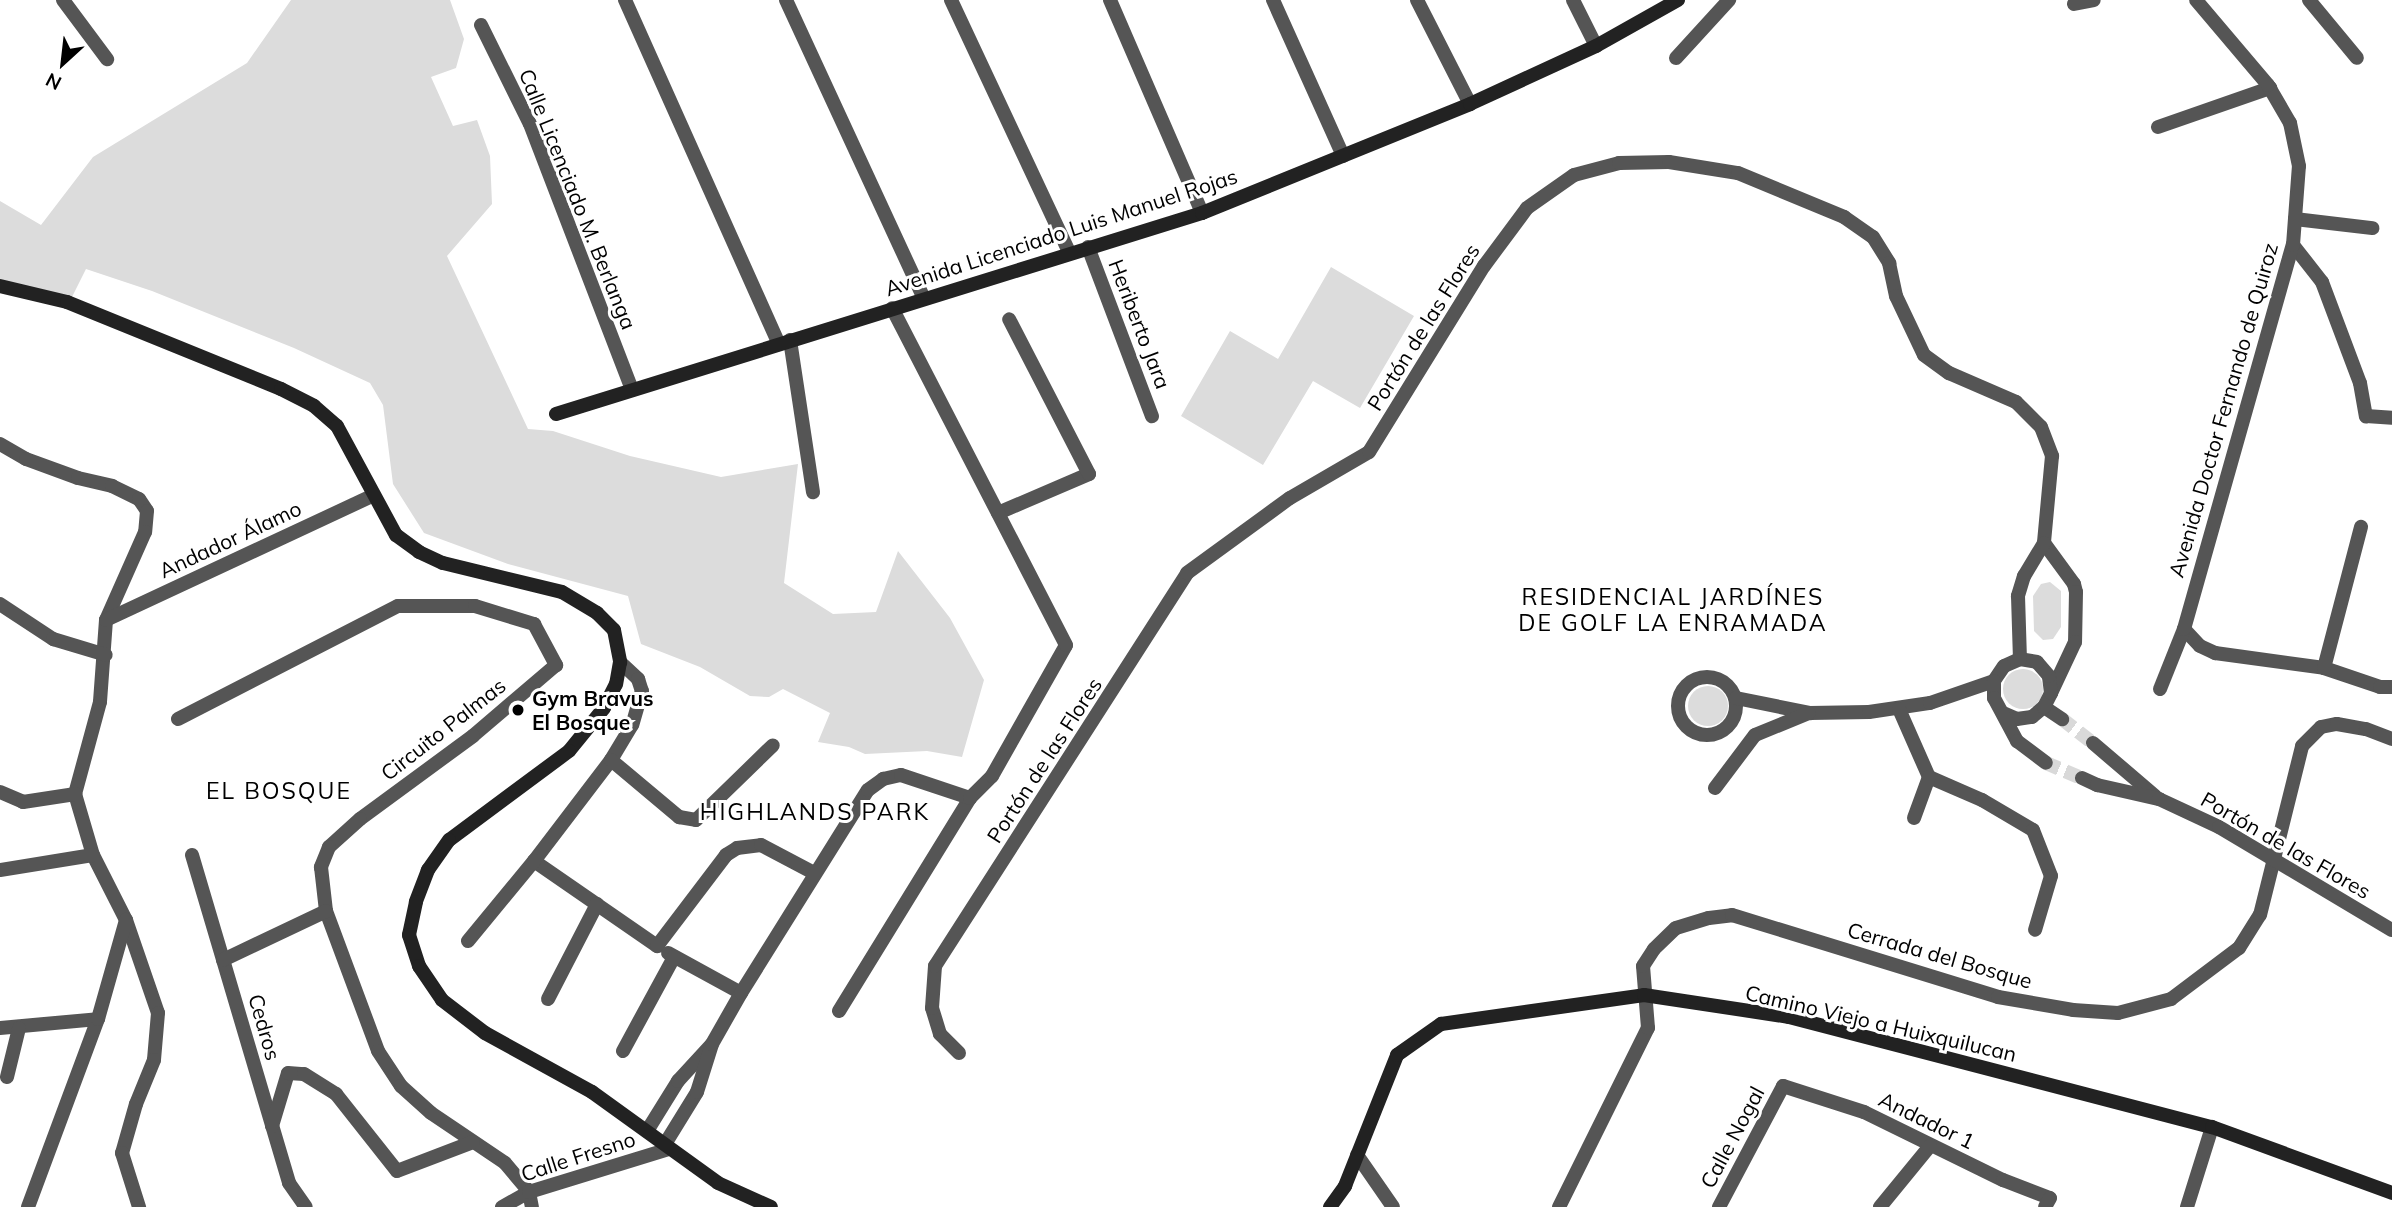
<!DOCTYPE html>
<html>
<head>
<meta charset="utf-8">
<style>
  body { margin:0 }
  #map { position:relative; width:2392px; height:1207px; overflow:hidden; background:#fff; font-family:Mulish,sans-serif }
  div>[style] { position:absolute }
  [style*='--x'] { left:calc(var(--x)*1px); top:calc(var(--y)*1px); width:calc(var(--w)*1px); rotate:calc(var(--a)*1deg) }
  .green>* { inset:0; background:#dcdcdc }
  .round { border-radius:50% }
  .street-tunnel>* { height:14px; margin-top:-7px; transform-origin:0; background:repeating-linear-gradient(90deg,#d9d9d9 0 14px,transparent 0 21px) }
  .street>* { height:14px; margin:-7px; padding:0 7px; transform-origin:7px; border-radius:7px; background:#555 }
  .street>.ring { margin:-7px; padding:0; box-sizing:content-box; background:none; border:14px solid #555; border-radius:50% }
  .secondary>* { height:14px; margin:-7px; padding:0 7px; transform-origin:7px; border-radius:7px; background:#222 }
  .street-bridge>* { height:14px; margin:-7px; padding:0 7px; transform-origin:7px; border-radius:7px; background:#555 }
  .dots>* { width:19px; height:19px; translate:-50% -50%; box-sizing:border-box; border:4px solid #fff; border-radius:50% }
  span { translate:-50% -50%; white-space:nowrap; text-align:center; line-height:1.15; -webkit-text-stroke:6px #fff; paint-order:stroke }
  .street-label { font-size:21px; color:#000 }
  .poi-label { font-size:21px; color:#000; font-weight:700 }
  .left { translate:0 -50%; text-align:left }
  .neighbourhood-label { font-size:23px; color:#000; letter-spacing:2px }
  .north { position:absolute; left:28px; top:28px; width:70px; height:70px; -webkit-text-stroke:5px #fff; paint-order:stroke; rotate:207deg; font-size:19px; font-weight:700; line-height:28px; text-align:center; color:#000 }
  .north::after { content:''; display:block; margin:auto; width:24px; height:32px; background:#000; clip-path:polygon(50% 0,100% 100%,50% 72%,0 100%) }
</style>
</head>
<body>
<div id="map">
  <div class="green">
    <i style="clip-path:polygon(291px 0,450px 0,464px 39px,456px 68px,431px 77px,453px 126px,477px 120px,490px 156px,492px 204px,447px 256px,528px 429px,553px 431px,630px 456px,721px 477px,798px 464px,784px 583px,833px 614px,876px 612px,898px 551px,950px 618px,984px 680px,962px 757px,927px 751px,865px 754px,849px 747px,818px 742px,830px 713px,783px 689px,769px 697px,750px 696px,700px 667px,641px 644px,628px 596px,508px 564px,424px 533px,393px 484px,383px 405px,370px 383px,294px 348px,152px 291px,86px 269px,72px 297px,0 280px,0 201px,41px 225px,93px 157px,247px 63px)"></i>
    <i style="clip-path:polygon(1331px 267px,1414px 316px,1360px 408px,1313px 381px,1263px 465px,1181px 416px,1230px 331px,1278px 359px)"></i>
    <i style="clip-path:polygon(2050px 582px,2061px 591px,2061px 627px,2053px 639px,2043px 640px,2034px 631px,2033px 596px,2041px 584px)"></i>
    <i class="round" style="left:2003px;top:669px;width:40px;height:40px"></i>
    <i class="round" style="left:1688px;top:686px;width:40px;height:40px"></i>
  </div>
  <div class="street-tunnel">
    <i style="--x:2062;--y:719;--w:39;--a:38"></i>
    <i style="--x:2046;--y:763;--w:39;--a:23"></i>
  </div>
  <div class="street">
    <i style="--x:63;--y:0;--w:74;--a:53.3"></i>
    <i style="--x:625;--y:0;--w:377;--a:65.9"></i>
    <i style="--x:786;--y:0;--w:328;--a:65.2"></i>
    <i style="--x:951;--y:0;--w:278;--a:64.9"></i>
    <i style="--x:1110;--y:0;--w:232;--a:66.6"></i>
    <i style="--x:1273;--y:0;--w:171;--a:65.8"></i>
    <i style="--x:1417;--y:0;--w:117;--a:63"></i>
    <i style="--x:1573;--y:0;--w:51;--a:63.4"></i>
    <i style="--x:2309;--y:0;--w:75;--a:50.4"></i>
    <i style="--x:2074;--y:4;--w:20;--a:-11"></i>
    <i style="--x:481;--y:25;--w:110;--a:63.7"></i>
    <i style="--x:530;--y:124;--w:285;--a:69"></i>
    <i style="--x:1676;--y:58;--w:79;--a:-47.6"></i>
    <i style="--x:2158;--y:127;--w:119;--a:-19.2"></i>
    <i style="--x:2295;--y:219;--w:78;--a:6.7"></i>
    <i style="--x:2293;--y:245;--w:47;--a:51.9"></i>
    <i style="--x:2322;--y:282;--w:108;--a:69.4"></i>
    <i style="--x:2360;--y:383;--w:34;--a:80"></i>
    <i style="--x:2366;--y:416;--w:26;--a:4"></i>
    <i style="--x:1088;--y:247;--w:181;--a:69.3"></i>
    <i style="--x:790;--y:340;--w:154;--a:81.4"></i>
    <i style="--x:0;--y:444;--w:30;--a:30"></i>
    <i style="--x:26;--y:459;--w:55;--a:20.1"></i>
    <i style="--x:78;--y:478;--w:35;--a:13"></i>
    <i style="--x:112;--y:486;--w:30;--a:26"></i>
    <i style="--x:139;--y:499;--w:14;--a:56"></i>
    <i style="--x:147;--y:511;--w:21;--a:95"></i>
    <i style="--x:145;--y:532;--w:96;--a:113.9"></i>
    <i style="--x:106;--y:620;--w:82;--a:94.2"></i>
    <i style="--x:100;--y:702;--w:95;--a:105.2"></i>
    <i style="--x:75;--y:794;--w:64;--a:73.6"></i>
    <i style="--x:93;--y:855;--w:73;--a:63.1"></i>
    <i style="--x:126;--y:920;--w:98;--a:71"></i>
    <i style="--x:158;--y:1013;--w:47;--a:94.9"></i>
    <i style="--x:154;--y:1060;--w:48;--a:112.2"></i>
    <i style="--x:136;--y:1104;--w:51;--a:105.9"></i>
    <i style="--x:122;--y:1153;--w:57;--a:72.5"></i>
    <i style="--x:998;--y:513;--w:99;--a:-23.2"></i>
    <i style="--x:1089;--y:474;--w:174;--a:-117.3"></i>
    <i style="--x:2044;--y:543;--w:51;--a:53.8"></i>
    <i style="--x:2074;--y:584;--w:8;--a:76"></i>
    <i style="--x:2076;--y:592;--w:50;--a:91.1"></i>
    <i style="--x:2075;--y:642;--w:56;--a:115.2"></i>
    <i style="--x:0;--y:604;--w:64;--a:33.4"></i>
    <i style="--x:53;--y:639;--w:55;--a:16.8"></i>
    <i style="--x:106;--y:620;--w:293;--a:-25"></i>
    <i style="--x:2184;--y:629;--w:23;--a:47"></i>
    <i style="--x:2200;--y:646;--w:17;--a:25"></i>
    <i style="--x:2215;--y:653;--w:110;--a:7.8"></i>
    <i style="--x:2324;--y:668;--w:59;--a:18.7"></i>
    <i style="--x:2380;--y:687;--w:12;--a:0"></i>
    <i style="--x:620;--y:662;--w:25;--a:43"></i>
    <i style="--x:638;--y:679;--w:13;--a:72"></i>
    <i style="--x:642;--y:691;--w:35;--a:106"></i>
    <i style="--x:632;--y:725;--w:41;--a:121"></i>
    <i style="--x:611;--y:760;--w:127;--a:127.3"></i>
    <i style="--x:534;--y:861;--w:150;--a:34.6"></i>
    <i style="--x:657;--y:946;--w:114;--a:-52.8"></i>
    <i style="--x:726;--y:855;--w:13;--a:-32"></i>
    <i style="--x:737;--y:848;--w:24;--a:-7"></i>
    <i style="--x:761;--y:845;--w:60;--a:27.8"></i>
    <i style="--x:2324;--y:668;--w:146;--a:-75.3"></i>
    <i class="ring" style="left:1678px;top:677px;width:44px;height:44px"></i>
    <i style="--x:2160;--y:689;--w:65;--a:-68.2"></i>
    <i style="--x:2184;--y:629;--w:399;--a:-74.2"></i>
    <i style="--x:2293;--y:245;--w:79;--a:-85.7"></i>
    <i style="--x:2299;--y:166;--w:44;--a:-101.8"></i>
    <i style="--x:2290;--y:123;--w:44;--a:-120.1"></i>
    <i style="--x:2268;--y:85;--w:111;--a:-130.3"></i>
    <i style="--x:1736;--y:698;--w:76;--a:11.5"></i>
    <i style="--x:1810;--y:713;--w:59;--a:-1"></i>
    <i style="--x:1869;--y:712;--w:62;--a:-8.4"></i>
    <i style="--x:1930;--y:703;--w:68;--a:-19"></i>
    <i style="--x:2044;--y:707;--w:22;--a:34"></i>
    <i style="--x:1899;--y:709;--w:74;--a:66.2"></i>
    <i style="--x:1929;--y:777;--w:58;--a:23.5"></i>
    <i style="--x:1982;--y:800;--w:59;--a:30.5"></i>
    <i style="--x:2033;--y:830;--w:49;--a:68.6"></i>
    <i style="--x:2051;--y:876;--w:56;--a:106.5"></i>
    <i style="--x:2003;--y:713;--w:15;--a:23"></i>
    <i style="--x:2017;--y:719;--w:15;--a:-8"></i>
    <i style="--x:2032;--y:717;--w:16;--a:-40"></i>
    <i style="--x:2044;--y:707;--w:16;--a:-63"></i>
    <i style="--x:2051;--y:693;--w:17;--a:-97"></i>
    <i style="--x:2049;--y:676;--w:18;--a:-131"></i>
    <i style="--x:2037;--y:662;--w:17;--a:-170"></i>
    <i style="--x:2020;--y:659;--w:17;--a:156"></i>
    <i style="--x:2004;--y:666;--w:18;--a:124"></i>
    <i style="--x:1994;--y:681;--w:17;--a:90"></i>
    <i style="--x:1994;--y:698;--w:49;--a:61.9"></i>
    <i style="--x:2017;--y:741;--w:36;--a:37"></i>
    <i style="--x:178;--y:719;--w:247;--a:-27.2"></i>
    <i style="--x:398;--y:606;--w:77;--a:0"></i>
    <i style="--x:475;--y:606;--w:62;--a:17"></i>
    <i style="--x:534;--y:624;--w:47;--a:61.8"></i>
    <i style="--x:556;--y:665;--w:109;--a:139.5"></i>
    <i style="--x:473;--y:736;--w:140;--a:143.7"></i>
    <i style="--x:360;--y:819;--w:42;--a:137.9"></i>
    <i style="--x:329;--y:847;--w:22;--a:112"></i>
    <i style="--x:321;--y:867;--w:44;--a:83.5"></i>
    <i style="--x:326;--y:911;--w:149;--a:69.6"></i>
    <i style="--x:378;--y:1051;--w:42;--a:56.7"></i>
    <i style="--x:401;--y:1086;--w:40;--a:42"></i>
    <i style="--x:431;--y:1113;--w:89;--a:34"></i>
    <i style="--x:505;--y:1163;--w:38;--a:50"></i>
    <i style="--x:529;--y:1192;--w:15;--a:79"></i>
    <i style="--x:2093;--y:743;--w:82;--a:40.5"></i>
    <i style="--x:611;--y:760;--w:89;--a:40"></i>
    <i style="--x:679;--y:817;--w:17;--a:10"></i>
    <i style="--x:696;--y:820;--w:107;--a:-44.2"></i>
    <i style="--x:2082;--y:778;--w:17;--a:25"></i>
    <i style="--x:2097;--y:785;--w:64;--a:12.7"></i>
    <i style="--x:2159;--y:799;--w:66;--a:25"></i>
    <i style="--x:1715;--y:788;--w:66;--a:-53"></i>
    <i style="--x:1755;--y:735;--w:58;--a:-22.2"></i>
    <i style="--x:0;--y:792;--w:25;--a:23"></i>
    <i style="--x:23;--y:802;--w:53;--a:-8.7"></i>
    <i style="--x:1914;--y:818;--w:44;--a:-69.9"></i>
    <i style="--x:192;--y:855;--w:342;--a:73.5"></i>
    <i style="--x:289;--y:1183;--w:29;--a:55"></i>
    <i style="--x:0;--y:870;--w:94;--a:-9.2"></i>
    <i style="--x:468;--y:941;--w:104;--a:-50.5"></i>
    <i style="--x:668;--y:953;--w:83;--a:28.7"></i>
    <i style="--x:223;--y:960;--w:114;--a:-25.4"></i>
    <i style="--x:548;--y:999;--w:107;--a:-62.7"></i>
    <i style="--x:839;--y:1011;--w:250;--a:-58.4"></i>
    <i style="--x:0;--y:1028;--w:98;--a:-5.2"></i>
    <i style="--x:623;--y:1051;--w:107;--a:-61.5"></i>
    <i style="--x:959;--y:1053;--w:27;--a:-135"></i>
    <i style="--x:940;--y:1034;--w:27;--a:-107"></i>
    <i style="--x:932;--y:1008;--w:42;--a:-85.9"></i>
    <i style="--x:935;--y:966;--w:467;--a:-57.3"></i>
    <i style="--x:1187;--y:573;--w:127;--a:-36.1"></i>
    <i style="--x:1290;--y:498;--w:91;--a:-30.2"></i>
    <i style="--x:1369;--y:452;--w:219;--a:-58.3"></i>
    <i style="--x:1484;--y:266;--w:72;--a:-53.4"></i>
    <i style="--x:1527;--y:208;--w:57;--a:-35.1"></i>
    <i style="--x:1574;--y:175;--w:47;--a:-14.9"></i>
    <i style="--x:1619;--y:163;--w:50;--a:-1.1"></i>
    <i style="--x:1669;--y:162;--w:70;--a:9.1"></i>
    <i style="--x:1738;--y:173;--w:115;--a:22.5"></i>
    <i style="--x:1844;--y:217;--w:35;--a:35"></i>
    <i style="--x:1873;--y:237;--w:31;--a:58"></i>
    <i style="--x:1889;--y:263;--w:34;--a:78"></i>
    <i style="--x:1896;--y:296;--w:65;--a:64.6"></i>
    <i style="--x:1924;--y:355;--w:31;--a:36"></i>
    <i style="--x:1949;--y:373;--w:73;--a:23.4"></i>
    <i style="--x:2016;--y:402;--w:35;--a:45"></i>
    <i style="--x:2041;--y:427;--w:31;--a:69"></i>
    <i style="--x:2052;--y:456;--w:87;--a:95.3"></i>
    <i style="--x:2044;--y:543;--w:39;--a:121"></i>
    <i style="--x:2024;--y:576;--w:21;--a:107"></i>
    <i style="--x:2018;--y:596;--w:63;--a:88.2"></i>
    <i style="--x:7;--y:1077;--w:50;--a:-76.2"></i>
    <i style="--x:272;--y:1126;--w:55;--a:-73.2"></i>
    <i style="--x:288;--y:1073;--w:16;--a:4"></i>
    <i style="--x:304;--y:1074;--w:38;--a:32"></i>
    <i style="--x:336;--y:1094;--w:98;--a:51.6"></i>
    <i style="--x:397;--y:1171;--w:81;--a:-20.9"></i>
    <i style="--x:647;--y:1131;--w:59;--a:-58.2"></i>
    <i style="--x:678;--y:1081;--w:49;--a:-47.5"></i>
    <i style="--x:665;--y:1144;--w:61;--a:-58.4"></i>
    <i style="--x:697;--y:1092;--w:50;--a:-72.6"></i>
    <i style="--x:712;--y:1044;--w:59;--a:-60.4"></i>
    <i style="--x:741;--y:993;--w:239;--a:-58"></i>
    <i style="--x:868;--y:790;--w:19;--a:-36"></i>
    <i style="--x:883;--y:779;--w:18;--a:-13"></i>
    <i style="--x:901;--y:775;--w:73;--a:18.4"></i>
    <i style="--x:970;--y:798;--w:31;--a:-45"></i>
    <i style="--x:992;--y:776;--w:150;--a:-60.5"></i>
    <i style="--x:1066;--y:645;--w:379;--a:-117.3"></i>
    <i style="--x:1357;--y:1155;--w:63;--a:55.3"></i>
    <i style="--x:28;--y:1207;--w:201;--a:-69.6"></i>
    <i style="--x:98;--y:1019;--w:103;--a:-74.2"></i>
    <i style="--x:502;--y:1207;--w:31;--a:-29"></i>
    <i style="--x:529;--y:1192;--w:146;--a:-17.1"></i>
    <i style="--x:1559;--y:1207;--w:200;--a:-63.6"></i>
    <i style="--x:1648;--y:1028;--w:62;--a:-94.6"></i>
    <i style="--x:1643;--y:966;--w:20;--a:-57"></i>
    <i style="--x:1654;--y:949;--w:30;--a:-44"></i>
    <i style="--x:1676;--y:928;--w:34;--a:-17"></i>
    <i style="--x:1709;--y:918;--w:23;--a:-7"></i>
    <i style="--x:1732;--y:915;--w:278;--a:17.1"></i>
    <i style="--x:1998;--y:997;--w:76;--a:9.8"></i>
    <i style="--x:2073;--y:1010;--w:45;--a:3.8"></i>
    <i style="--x:2118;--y:1013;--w:55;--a:-14.8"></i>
    <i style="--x:2171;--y:999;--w:85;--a:-36.9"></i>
    <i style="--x:2239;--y:948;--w:39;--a:-58"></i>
    <i style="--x:2260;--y:915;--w:174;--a:-76"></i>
    <i style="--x:2302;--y:746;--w:27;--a:-45"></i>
    <i style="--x:2321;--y:727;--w:16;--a:-11"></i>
    <i style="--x:2337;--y:724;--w:29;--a:10"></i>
    <i style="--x:2366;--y:729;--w:28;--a:21"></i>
    <i style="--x:1719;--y:1207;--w:137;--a:-62.1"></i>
    <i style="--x:1783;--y:1086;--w:85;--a:17.8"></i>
    <i style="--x:1864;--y:1112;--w:155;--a:26.1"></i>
    <i style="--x:2003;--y:1180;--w:50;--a:21"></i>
    <i style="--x:2050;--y:1198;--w:10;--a:119"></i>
    <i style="--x:1880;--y:1207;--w:79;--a:-50.7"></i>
    <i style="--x:2187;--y:1207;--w:84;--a:-72.6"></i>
  </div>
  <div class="secondary">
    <i style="--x:0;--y:286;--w:69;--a:13.4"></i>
    <i style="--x:67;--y:302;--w:231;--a:22.1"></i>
    <i style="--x:281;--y:389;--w:37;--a:27"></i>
    <i style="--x:314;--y:406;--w:30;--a:41"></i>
    <i style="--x:337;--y:426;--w:124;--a:61.6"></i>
    <i style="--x:396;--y:535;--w:29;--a:36"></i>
    <i style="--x:419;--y:552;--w:26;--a:25"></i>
    <i style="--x:443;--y:563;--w:122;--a:13.7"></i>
    <i style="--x:562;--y:592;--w:41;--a:31"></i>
    <i style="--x:597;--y:613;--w:24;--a:45"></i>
    <i style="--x:614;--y:630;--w:33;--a:79"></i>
    <i style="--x:620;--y:662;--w:22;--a:100"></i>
    <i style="--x:616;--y:684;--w:27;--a:117"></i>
    <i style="--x:604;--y:708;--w:55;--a:129.1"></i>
    <i style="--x:569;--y:751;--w:149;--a:143.4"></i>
    <i style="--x:449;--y:840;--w:37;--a:125"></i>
    <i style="--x:428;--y:870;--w:34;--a:111"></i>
    <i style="--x:416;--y:902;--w:34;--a:102"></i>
    <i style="--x:409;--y:935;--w:33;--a:72"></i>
    <i style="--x:419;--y:966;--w:41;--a:55.9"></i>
    <i style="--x:442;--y:1000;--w:54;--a:37.5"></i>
    <i style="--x:485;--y:1033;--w:122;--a:28.9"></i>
    <i style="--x:592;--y:1092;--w:155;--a:35.8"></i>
    <i style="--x:718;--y:1183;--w:58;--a:24.4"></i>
    <i style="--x:556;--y:414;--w:677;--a:-17.28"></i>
    <i style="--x:1202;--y:213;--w:289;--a:-22.1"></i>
    <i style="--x:1470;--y:104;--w:139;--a:-24.7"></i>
    <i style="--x:1596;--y:46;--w:94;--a:-29.3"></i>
    <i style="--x:1330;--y:1207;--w:26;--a:-54"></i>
    <i style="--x:1345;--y:1186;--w:141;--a:-68.3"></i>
    <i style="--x:1397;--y:1055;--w:54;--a:-35.2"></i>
    <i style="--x:1441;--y:1024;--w:205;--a:-8.1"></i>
    <i style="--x:1644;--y:995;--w:147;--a:8.6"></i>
    <i style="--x:1789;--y:1017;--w:437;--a:14.6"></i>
    <i style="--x:2212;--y:1127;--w:192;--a:20.1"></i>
  </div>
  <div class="street-bridge">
    <i style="--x:2219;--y:827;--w:201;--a:30.8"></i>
  </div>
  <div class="dots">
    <i style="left:518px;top:710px;background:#000"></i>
  </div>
  <div class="street-label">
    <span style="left:578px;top:199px;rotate:68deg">Calle Licenciado M. Berlanga</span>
    <span style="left:1061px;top:232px;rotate:-18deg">Avenida Licenciado Luis Manuel Rojas</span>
    <span style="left:1140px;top:324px;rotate:69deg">Heriberto Jara</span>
    <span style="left:1423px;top:327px;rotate:-58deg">Portón de las Flores</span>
    <span style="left:2223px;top:410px;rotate:-74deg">Avenida Doctor Fernando de Quiroz</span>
    <span style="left:230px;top:539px;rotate:-25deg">Andador Álamo</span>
    <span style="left:443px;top:729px;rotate:-38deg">Circuito Palmas</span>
    <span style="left:1044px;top:760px;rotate:-57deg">Portón de las Flores</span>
    <span style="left:2286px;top:845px;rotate:30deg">Portón de las Flores</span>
    <span style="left:1940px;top:955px;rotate:16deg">Cerrada del Bosque</span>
    <span style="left:1881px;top:1023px;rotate:13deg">Camino Viejo a Huixquilucan</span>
    <span style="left:265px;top:1027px;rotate:74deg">Cedros</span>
    <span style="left:1927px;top:1120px;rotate:26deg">Andador 1</span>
    <span style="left:1732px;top:1137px;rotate:-62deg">Calle Nogal</span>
    <span style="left:578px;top:1156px;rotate:-18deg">Calle Fresno</span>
  </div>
  <div class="poi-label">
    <span class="left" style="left:532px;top:710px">Gym Bravus<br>El Bosque</span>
  </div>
  <div class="neighbourhood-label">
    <span style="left:1673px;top:610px">RESIDENCIAL JARDÍNES<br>DE GOLF LA ENRAMADA</span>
    <span style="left:279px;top:791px">EL BOSQUE</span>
    <span style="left:815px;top:812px">HIGHLANDS PARK</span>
  </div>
  <div class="north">N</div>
</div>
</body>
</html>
